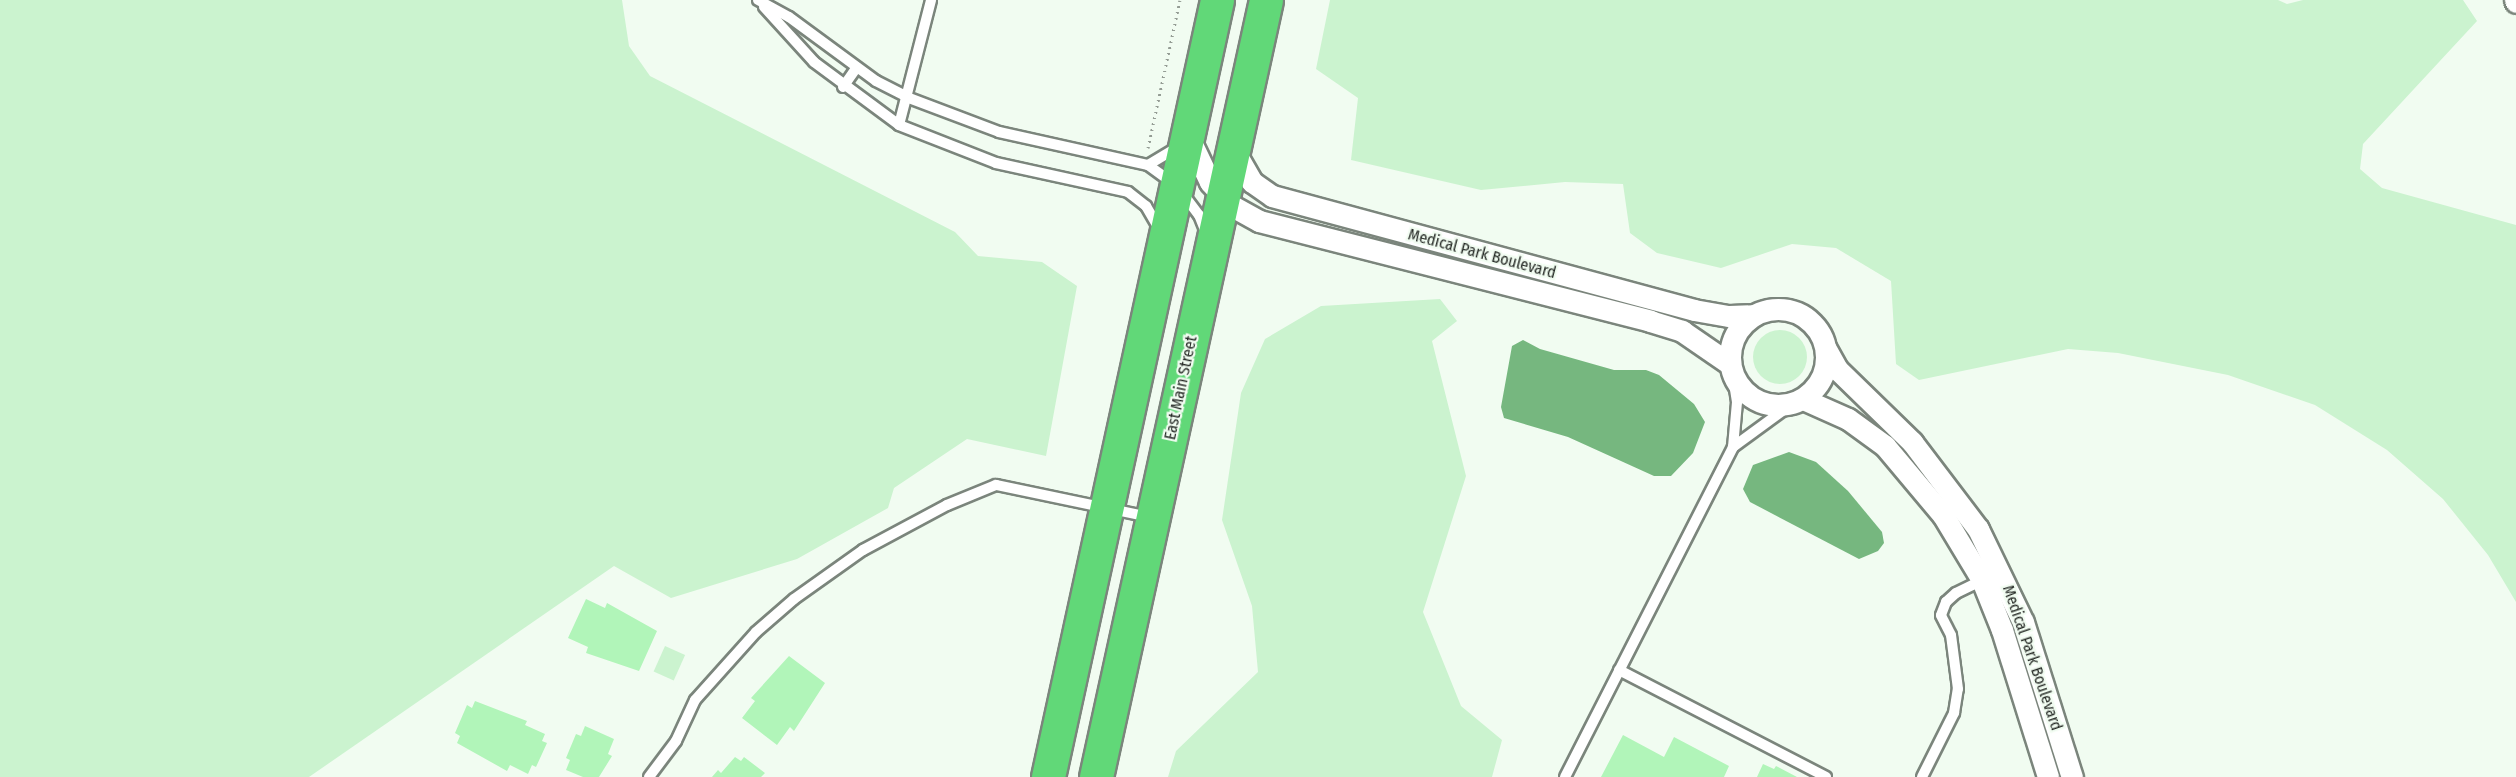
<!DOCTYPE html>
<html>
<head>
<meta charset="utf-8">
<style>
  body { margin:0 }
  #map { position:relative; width:2516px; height:777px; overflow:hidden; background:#f1fcf1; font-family:"Fira Sans Condensed",sans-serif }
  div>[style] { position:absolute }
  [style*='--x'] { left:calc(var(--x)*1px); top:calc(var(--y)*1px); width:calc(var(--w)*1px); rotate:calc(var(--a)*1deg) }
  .green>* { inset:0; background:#cbf3cf; transform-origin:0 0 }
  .round { border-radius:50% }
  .water>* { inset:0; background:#76b77f }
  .building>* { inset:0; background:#b1f5b9 }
  .path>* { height:3px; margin-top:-1.5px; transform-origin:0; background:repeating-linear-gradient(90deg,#949c94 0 1.5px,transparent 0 6px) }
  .roads { filter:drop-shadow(2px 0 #7b857c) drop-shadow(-2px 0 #7b857c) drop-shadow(0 2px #7b857c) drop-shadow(0 -2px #7b857c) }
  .lane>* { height:10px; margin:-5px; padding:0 5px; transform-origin:5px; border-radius:5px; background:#fff }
  .street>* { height:21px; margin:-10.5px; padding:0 10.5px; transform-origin:10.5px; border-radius:10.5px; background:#fff }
  .street>.ring { margin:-10.5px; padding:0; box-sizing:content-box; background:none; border:21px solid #fff; border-radius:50% }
  .highway>* { height:33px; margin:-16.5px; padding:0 16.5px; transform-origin:16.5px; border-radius:16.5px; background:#61d878 }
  span { translate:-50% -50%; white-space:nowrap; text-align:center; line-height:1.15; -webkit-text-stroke:4.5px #f1fcf1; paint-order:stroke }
  .street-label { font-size:16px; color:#242824 }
</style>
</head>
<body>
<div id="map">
  <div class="green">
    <i style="clip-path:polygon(0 0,622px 0,629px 46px,650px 76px,955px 232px,978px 256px,1042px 262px,1077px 286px,1046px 456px,967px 439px,894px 488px,888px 508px,797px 559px,671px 598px,614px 566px,309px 777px,0 777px)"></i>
    <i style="clip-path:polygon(1330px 0,2278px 0,2287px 4px,2303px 0,2463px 0,2477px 21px,2363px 144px,2360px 169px,2382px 188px,2516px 225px,2516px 602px,2488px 555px,2443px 499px,2387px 450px,2315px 405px,2228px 375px,2118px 353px,2068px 349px,1919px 380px,1896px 364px,1891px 281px,1836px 248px,1792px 244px,1721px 268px,1657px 253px,1630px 233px,1623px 184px,1565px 182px,1481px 190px,1351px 160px,1358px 98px,1316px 69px)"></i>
    <i style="clip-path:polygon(1440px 299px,1457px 321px,1432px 341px,1466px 476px,1423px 612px,1461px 706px,1502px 740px,1492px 777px,1168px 777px,1176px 751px,1258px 672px,1252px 606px,1222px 520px,1241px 393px,1265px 339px,1321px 306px)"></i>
    <i class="round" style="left:1753px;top:330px;width:54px;height:54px"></i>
    <i style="left:665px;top:646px;width:22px;height:28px;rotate:24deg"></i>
  </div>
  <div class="water">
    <i style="clip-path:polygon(1523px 340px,1540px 349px,1614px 370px,1646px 370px,1659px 375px,1694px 404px,1705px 422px,1693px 453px,1671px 476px,1654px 476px,1568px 437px,1504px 418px,1501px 407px,1512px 346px)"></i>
    <i style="clip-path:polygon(1789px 452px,1816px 462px,1848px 491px,1882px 532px,1884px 543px,1878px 551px,1859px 559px,1750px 502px,1743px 489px,1753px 465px)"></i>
  </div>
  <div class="building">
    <i style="clip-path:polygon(586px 599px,605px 608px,607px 603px,657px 631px,639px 671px,586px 653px,588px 647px,568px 638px)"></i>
    <i style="clip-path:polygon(789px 656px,825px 683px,794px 731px,790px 727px,777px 745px,742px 718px,755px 701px,751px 698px)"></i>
    <i style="clip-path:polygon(475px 701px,527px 721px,525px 725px,545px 734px,542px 741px,547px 743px,536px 767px,532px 765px,528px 774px,510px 765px,507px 771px,457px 743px,460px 736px,455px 733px,467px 705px,472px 708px)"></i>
    <i style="clip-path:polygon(585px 726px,614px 739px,608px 754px,612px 756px,599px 777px,583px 777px,566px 770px,570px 760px,566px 758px,576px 734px,581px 736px)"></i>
    <i style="clip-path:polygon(1623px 735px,1664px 757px,1674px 737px,1729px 766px,1724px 777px,1601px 777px)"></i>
    <i style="clip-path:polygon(735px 757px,741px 761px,744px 757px,765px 773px,761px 777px,712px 777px,718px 770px,721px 773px)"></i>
    <i style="clip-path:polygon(1763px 764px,1774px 769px,1776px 766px,1797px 777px,1757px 777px)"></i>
  </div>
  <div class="path">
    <i style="--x:1148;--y:148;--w:151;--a:-77.8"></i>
  </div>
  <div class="roads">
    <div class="lane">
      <i style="--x:758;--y:0;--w:35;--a:29"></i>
      <i style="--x:789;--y:17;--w:108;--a:36.3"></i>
      <i style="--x:876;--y:81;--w:37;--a:27"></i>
      <i style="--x:909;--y:98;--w:96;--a:20.7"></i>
      <i style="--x:999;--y:132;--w:153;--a:12.5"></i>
      <i style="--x:1148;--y:165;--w:36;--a:36"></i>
      <i style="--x:1177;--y:186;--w:36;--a:53"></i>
      <i style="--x:1199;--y:215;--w:18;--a:68"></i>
      <i style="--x:764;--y:7;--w:74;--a:47.7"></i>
      <i style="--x:814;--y:62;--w:106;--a:36.5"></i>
      <i style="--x:899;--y:125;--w:104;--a:21.4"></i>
      <i style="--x:996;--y:163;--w:135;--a:12.4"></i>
      <i style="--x:1128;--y:192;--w:23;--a:38"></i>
      <i style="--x:1146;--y:206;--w:24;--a:60"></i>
      <i style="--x:843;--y:87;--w:24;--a:-55"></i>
      <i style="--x:899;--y:125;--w:129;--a:-75.6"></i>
      <i style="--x:1148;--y:165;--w:35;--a:-31"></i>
      <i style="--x:1733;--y:447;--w:73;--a:-36.1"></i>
      <i style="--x:1619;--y:670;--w:233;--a:27.3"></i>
      <i style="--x:649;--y:777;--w:45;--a:-53.1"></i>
      <i style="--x:676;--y:741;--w:45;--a:-65.1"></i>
      <i style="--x:695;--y:700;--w:91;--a:-48.1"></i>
      <i style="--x:756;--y:632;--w:50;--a:-41"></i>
      <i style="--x:794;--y:599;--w:85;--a:-35.4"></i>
      <i style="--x:863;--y:550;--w:95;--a:-28.2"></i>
      <i style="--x:947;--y:505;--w:53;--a:-22.2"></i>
      <i style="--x:996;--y:485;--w:156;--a:11.8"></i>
      <i style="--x:1565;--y:777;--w:370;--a:-63"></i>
      <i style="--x:1733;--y:447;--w:45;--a:-84.9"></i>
      <i style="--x:1737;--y:402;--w:26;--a:-99"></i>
      <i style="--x:1922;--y:777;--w:72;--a:-63.4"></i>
      <i style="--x:1954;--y:713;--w:24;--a:-81"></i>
      <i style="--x:1958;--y:689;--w:54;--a:-97.4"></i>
      <i style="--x:1951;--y:635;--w:22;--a:-117"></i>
      <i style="--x:1941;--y:615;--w:14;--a:-69"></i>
      <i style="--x:1946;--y:602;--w:13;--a:-42"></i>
      <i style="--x:1956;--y:593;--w:32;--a:-26"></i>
    </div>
    <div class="street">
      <i style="--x:2515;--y:0;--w:2;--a:63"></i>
      <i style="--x:1188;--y:136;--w:51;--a:64.4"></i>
      <i style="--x:1210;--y:182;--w:33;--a:47"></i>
      <i style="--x:1232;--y:206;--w:31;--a:29"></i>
      <i style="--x:1259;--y:221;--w:404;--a:14.3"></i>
      <i style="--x:1650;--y:321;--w:34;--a:17"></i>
      <i style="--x:1682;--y:331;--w:58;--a:34.5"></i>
      <i style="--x:1233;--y:149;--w:38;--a:60"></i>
      <i style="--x:1252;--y:182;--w:24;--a:35"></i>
      <i style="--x:1272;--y:196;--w:437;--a:15.1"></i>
      <i style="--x:1694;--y:310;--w:36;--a:10"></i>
      <i style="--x:1729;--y:316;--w:25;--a:-2"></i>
      <i class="ring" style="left:1730px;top:309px;width:75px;height:75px"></i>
      <i style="--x:1826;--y:349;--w:23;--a:61"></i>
      <i style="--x:1837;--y:369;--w:105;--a:44.2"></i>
      <i style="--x:1912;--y:442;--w:109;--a:52.8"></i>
      <i style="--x:1978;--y:529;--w:103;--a:64.2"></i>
      <i style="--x:2023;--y:622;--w:163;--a:72.5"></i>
      <i style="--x:1803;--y:399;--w:49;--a:24"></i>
      <i style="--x:1848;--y:419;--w:46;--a:36.1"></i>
      <i style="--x:1885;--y:446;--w:90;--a:50"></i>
      <i style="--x:1943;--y:515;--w:76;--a:59"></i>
      <i style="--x:1982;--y:580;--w:54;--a:68.2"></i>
      <i style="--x:2002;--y:630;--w:154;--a:72.6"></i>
    </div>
    <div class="highway">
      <i style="--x:1048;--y:777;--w:795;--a:-77.73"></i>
      <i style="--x:1096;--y:777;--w:795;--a:-77.66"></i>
    </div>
  </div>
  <div class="street-label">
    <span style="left:1482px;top:254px;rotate:15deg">Medical Park Boulevard</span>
    <span style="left:1181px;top:388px;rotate:-78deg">East Main Street</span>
    <span style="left:2032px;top:658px;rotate:71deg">Medical Park Boulevard</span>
  </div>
</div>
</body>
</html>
